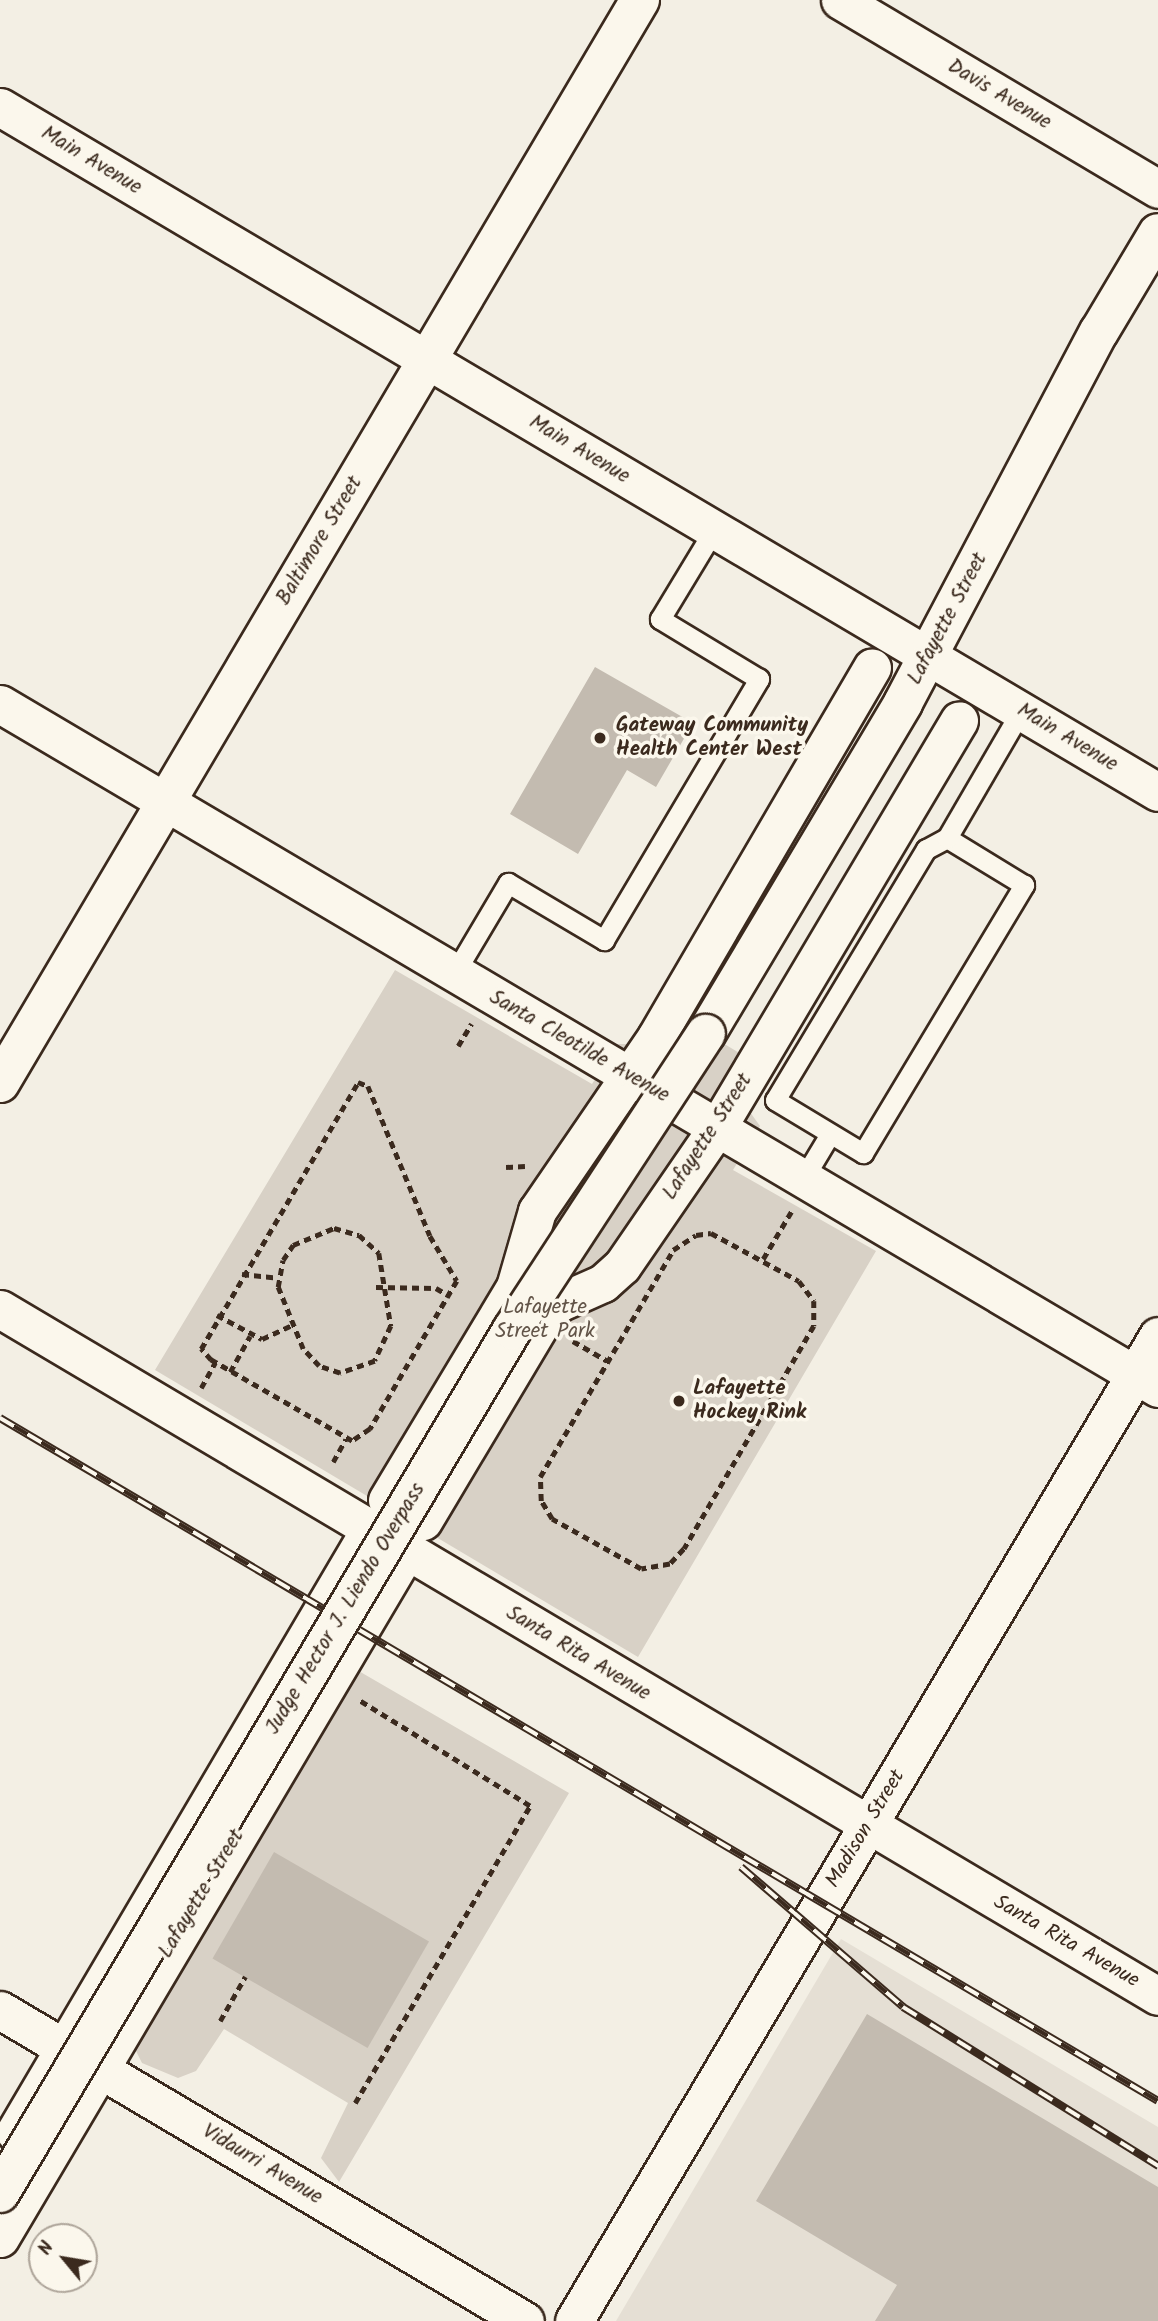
<!DOCTYPE html>
<html>
<head>
<meta charset="utf-8">
<style>
  body { margin:0 }
  #map { position:relative; width:1158px; height:2321px; overflow:hidden; background:#f3efe4; font-family:Kalam,sans-serif }
  div>[style] { position:absolute }
  [style*='--x'] { left:calc(var(--x)*1px); top:calc(var(--y)*1px); width:calc(var(--w)*1px); rotate:calc(var(--a)*1deg) }
  .built>* { inset:0; background:#e5dfd4 }
  .green>* { inset:0; background:#d8d1c6 }
  .building>* { inset:0; background:#c3bbb0; transform-origin:0 0 }
  .path>* { height:4.5px; margin-top:-2.25px; transform-origin:0; background:repeating-linear-gradient(90deg,#3b2a1e 0 7px,transparent 0 12px) }
  .roads { filter:drop-shadow(2px 0 #3b2a1e) drop-shadow(-2px 0 #3b2a1e) drop-shadow(0 2px #3b2a1e) drop-shadow(0 -2px #3b2a1e) }
  .lane>* { height:19px; margin:-9.5px; padding:0 9.5px; transform-origin:9.5px; border-radius:9.5px; background:#fbf7ec }
  .street>* { height:37px; margin:-18.5px; padding:0 18.5px; transform-origin:18.5px; border-radius:18.5px; background:#fbf7ec }
  .secondary>* { height:38px; margin:-19px; padding:0 19px; transform-origin:19px; border-radius:19px; background:#fbf7ec }
  .rail>* { height:8px; margin-top:-4px; transform-origin:0; background:repeating-linear-gradient(90deg,#fbf7ec 0 16px,#3b2a1e 0 32px); box-sizing:border-box; border-block:2px solid #3b2a1e }
  .bridges { filter:drop-shadow(2px 0 #3b2a1e) drop-shadow(-2px 0 #3b2a1e) drop-shadow(0 2px #3b2a1e) drop-shadow(0 -2px #3b2a1e) }
  .secondary-bridge>* { height:38px; margin:-19px; padding:0 19px; transform-origin:19px; border-radius:19px; background:#fbf7ec }
  .dots>* { width:19px; height:19px; translate:-50% -50%; box-sizing:border-box; border:4px solid #fbf7ec; border-radius:50% }
  span { translate:-50% -50%; white-space:nowrap; text-align:center; line-height:1.15; -webkit-text-stroke:7px #fbf7ec; paint-order:stroke }
  .street-label { font-size:21px; color:#3b2a1e }
  .poi-label { font-size:21px; color:#3b2a1e; font-weight:700 }
  .left { translate:0 -50%; text-align:left }
  .park-label { font-size:21px; color:#625448 }
  .north { position:absolute; left:28px; top:2223px; width:70px; height:70px; box-sizing:border-box; background:#fbf7ec; border:2px solid #aea59a; border-radius:50%; rotate:300deg; font-size:19px; font-weight:700; line-height:28px; text-align:center; color:#3b2a1e }
  .north::after { content:''; display:block; margin:auto; width:24px; height:32px; background:#3b2a1e; clip-path:polygon(50% 0,100% 100%,50% 72%,0 100%) }
</style>
</head>
<body>
<div id="map">
  <div class="built">
    <i style="clip-path:polygon(841px 1939px,1158px 2127px,1158px 2321px,616px 2321px)"></i>
  </div>
  <div class="green">
    <i style="clip-path:polygon(395px 970px,592px 1084px,617px 1044px,635px 1044px,683px 1019px,741px 1054px,747px 1108px,760px 1126px,733px 1170px,876px 1251px,638px 1657px,155px 1370px)"></i>
    <i style="clip-path:polygon(357px 1670px,569px 1793px,339px 2182px,321px 2158px,348px 2103px,224px 2029px,196px 2071px,178px 2078px,142px 2063px,135px 2049px)"></i>
  </div>
  <div class="building">
    <i style="clip-path:polygon(595px 667px,693px 723px,656px 787px,627px 770px,578px 854px,510px 814px)"></i>
    <i style="left:274px;top:1852px;width:179px;height:123px;rotate:30deg"></i>
    <i style="clip-path:polygon(867px 2014px,1158px 2187px,1158px 2321px,875px 2321px,897px 2285px,756px 2201px)"></i>
  </div>
  <div class="path">
    <i style="--x:458;--y:1046;--w:26;--a:-59"></i>
    <i style="--x:358;--y:1082;--w:11;--a:22"></i>
    <i style="--x:368;--y:1086;--w:162;--a:67.5"></i>
    <i style="--x:430;--y:1236;--w:52;--a:59"></i>
    <i style="--x:457;--y:1281;--w:172;--a:120.4"></i>
    <i style="--x:370;--y:1429;--w:22;--a:146"></i>
    <i style="--x:352;--y:1441;--w:163;--a:-150.1"></i>
    <i style="--x:211;--y:1360;--w:15;--a:-132"></i>
    <i style="--x:201;--y:1349;--w:310;--a:-59.5"></i>
    <i style="--x:506;--y:1167;--w:19;--a:-3"></i>
    <i style="--x:334;--y:1228;--w:26;--a:16"></i>
    <i style="--x:359;--y:1235;--w:27;--a:42"></i>
    <i style="--x:379;--y:1253;--w:74;--a:80.7"></i>
    <i style="--x:391;--y:1326;--w:38;--a:115"></i>
    <i style="--x:375;--y:1361;--w:37;--a:161"></i>
    <i style="--x:340;--y:1373;--w:22;--a:-162"></i>
    <i style="--x:319;--y:1366;--w:23;--a:-133"></i>
    <i style="--x:303;--y:1349;--w:67;--a:-112"></i>
    <i style="--x:278;--y:1287;--w:27;--a:-80"></i>
    <i style="--x:283;--y:1260;--w:18;--a:-56"></i>
    <i style="--x:293;--y:1245;--w:44;--a:-22.5"></i>
    <i style="--x:711;--y:1233;--w:100;--a:28.6"></i>
    <i style="--x:799;--y:1281;--w:25;--a:53"></i>
    <i style="--x:814;--y:1301;--w:25;--a:90"></i>
    <i style="--x:814;--y:1326;--w:258;--a:120.2"></i>
    <i style="--x:684;--y:1549;--w:21;--a:133"></i>
    <i style="--x:670;--y:1564;--w:29;--a:170"></i>
    <i style="--x:641;--y:1569;--w:102;--a:-150.7"></i>
    <i style="--x:552;--y:1519;--w:21;--a:-121"></i>
    <i style="--x:541;--y:1501;--w:24;--a:-92"></i>
    <i style="--x:540;--y:1477;--w:263;--a:-59.6"></i>
    <i style="--x:673;--y:1250;--w:27;--a:-33"></i>
    <i style="--x:696;--y:1235;--w:15;--a:-8"></i>
    <i style="--x:763;--y:1259;--w:55;--a:-59.2"></i>
    <i style="--x:242;--y:1274;--w:36;--a:6"></i>
    <i style="--x:376;--y:1287;--w:60;--a:1"></i>
    <i style="--x:436;--y:1288;--w:16;--a:30"></i>
    <i style="--x:217;--y:1315;--w:51;--a:28.1"></i>
    <i style="--x:262;--y:1339;--w:35;--a:-25"></i>
    <i style="--x:573;--y:1341;--w:39;--a:30"></i>
    <i style="--x:230;--y:1372;--w:41;--a:-60.9"></i>
    <i style="--x:201;--y:1388;--w:29;--a:-61"></i>
    <i style="--x:333;--y:1462;--w:26;--a:-61"></i>
    <i style="--x:220;--y:2021;--w:51;--a:-60.4"></i>
    <i style="--x:355;--y:2103;--w:345;--a:-59.5"></i>
    <i style="--x:530;--y:1806;--w:200;--a:-148.3"></i>
  </div>
  <div class="roads">
    <div class="lane">
      <i style="--x:947;--y:838;--w:24;--a:152"></i>
      <i style="--x:926;--y:849;--w:293;--a:121"></i>
      <i style="--x:775;--y:1100;--w:103;--a:31.1"></i>
      <i style="--x:863;--y:1153;--w:313;--a:-59"></i>
      <i style="--x:1024;--y:885;--w:90;--a:-148.6"></i>
      <i style="--x:947;--y:838;--w:147;--a:-59.8"></i>
      <i style="--x:454;--y:974;--w:106;--a:-59.3"></i>
      <i style="--x:508;--y:883;--w:112;--a:30.7"></i>
      <i style="--x:604;--y:940;--w:304;--a:-59.3"></i>
      <i style="--x:759;--y:679;--w:116;--a:-148.8"></i>
      <i style="--x:660;--y:619;--w:104;--a:-58.8"></i>
      <i style="--x:803;--y:1179;--w:52;--a:-59"></i>
    </div>
    <div class="street">
      <i style="--x:840;--y:0;--w:370;--a:30.7"></i>
      <i style="--x:0;--y:107;--w:1345;--a:30.61"></i>
      <i style="--x:0;--y:704;--w:1345;--a:30.57"></i>
      <i style="--x:0;--y:1309;--w:1346;--a:30.68"></i>
      <i style="--x:387;--y:1500;--w:249;--a:-59"></i>
      <i style="--x:515;--y:1287;--w:79;--a:-73.9"></i>
      <i style="--x:537;--y:1211;--w:211;--a:-55.6"></i>
      <i style="--x:656;--y:1037;--w:428;--a:-59.7"></i>
      <i style="--x:423;--y:1521;--w:230;--a:-59.2"></i>
      <i style="--x:541;--y:1323;--w:26;--a:-50"></i>
      <i style="--x:558;--y:1303;--w:49;--a:-24"></i>
      <i style="--x:603;--y:1283;--w:25;--a:-42"></i>
      <i style="--x:622;--y:1266;--w:168;--a:-55.5"></i>
      <i style="--x:717;--y:1128;--w:474;--a:-59.3"></i>
      <i style="--x:0;--y:2010;--w:610;--a:30.64"></i>
      <i style="--x:15;--y:2132;--w:700;--a:-59.51"></i>
      <i style="--x:0;--y:2238;--w:797;--a:-59.38"></i>
      <i style="--x:574;--y:2321;--w:1145;--a:-59.34"></i>
    </div>
    <div class="secondary">
      <i style="--x:706;--y:1034;--w:385;--a:-59.2"></i>
      <i style="--x:903;--y:703;--w:420;--a:-62.2"></i>
      <i style="--x:1099;--y:332;--w:115;--a:-59.2"></i>
      <i style="--x:0;--y:1083;--w:1258;--a:-59.42"></i>
    </div>
  </div>
  <div class="rail">
    <i style="--x:0;--y:1418;--w:1344;--a:30.53"></i>
    <i style="--x:741;--y:1867;--w:214;--a:40.8"></i>
    <i style="--x:903;--y:2007;--w:301;--a:31.9"></i>
  </div>
  <div class="bridges">
    <div class="secondary-bridge">
      <i style="--x:0;--y:2193;--w:1003;--a:-59.32"></i>
      <i style="--x:512;--y:1330;--w:354;--a:-56.8"></i>
    </div>
  </div>
  <div class="dots">
    <i style="left:600px;top:738px;background:#3b2a1e"></i>
    <i style="left:679px;top:1401px;background:#3b2a1e"></i>
  </div>
  <div class="street-label">
    <span style="left:999px;top:95px;rotate:31deg">Davis Avenue</span>
    <span style="left:91px;top:161px;rotate:31deg">Main Avenue</span>
    <span style="left:579px;top:450px;rotate:31deg">Main Avenue</span>
    <span style="left:320px;top:541px;rotate:-59deg">Baltimore Street</span>
    <span style="left:948px;top:619px;rotate:-62deg">Lafayette Street</span>
    <span style="left:1067px;top:738px;rotate:31deg">Main Avenue</span>
    <span style="left:579px;top:1047px;rotate:30deg">Santa Cleotilde Avenue</span>
    <span style="left:708px;top:1137px;rotate:-57deg">Lafayette Street</span>
    <span style="left:346px;top:1609px;rotate:-59deg">Judge Hector J. Liendo Overpass</span>
    <span style="left:578px;top:1654px;rotate:31deg">Santa Rita Avenue</span>
    <span style="left:866px;top:1829px;rotate:-59deg">Madison Street</span>
    <span style="left:202px;top:1894px;rotate:-59deg">Lafayette Street</span>
    <span style="left:1066px;top:1942px;rotate:30deg">Santa Rita Avenue</span>
    <span style="left:262px;top:2165px;rotate:31deg">Vidaurri Avenue</span>
  </div>
  <div class="poi-label">
    <span class="left" style="left:616px;top:738px">Gateway Community<br>Health Center West</span>
    <span class="left" style="left:693px;top:1401px">Lafayette<br>Hockey Rink</span>
  </div>
  <div class="park-label">
    <span style="left:545px;top:1320px">Lafayette<br>Street Park</span>
  </div>
  <div class="north">N</div>
</div>
</body>
</html>
